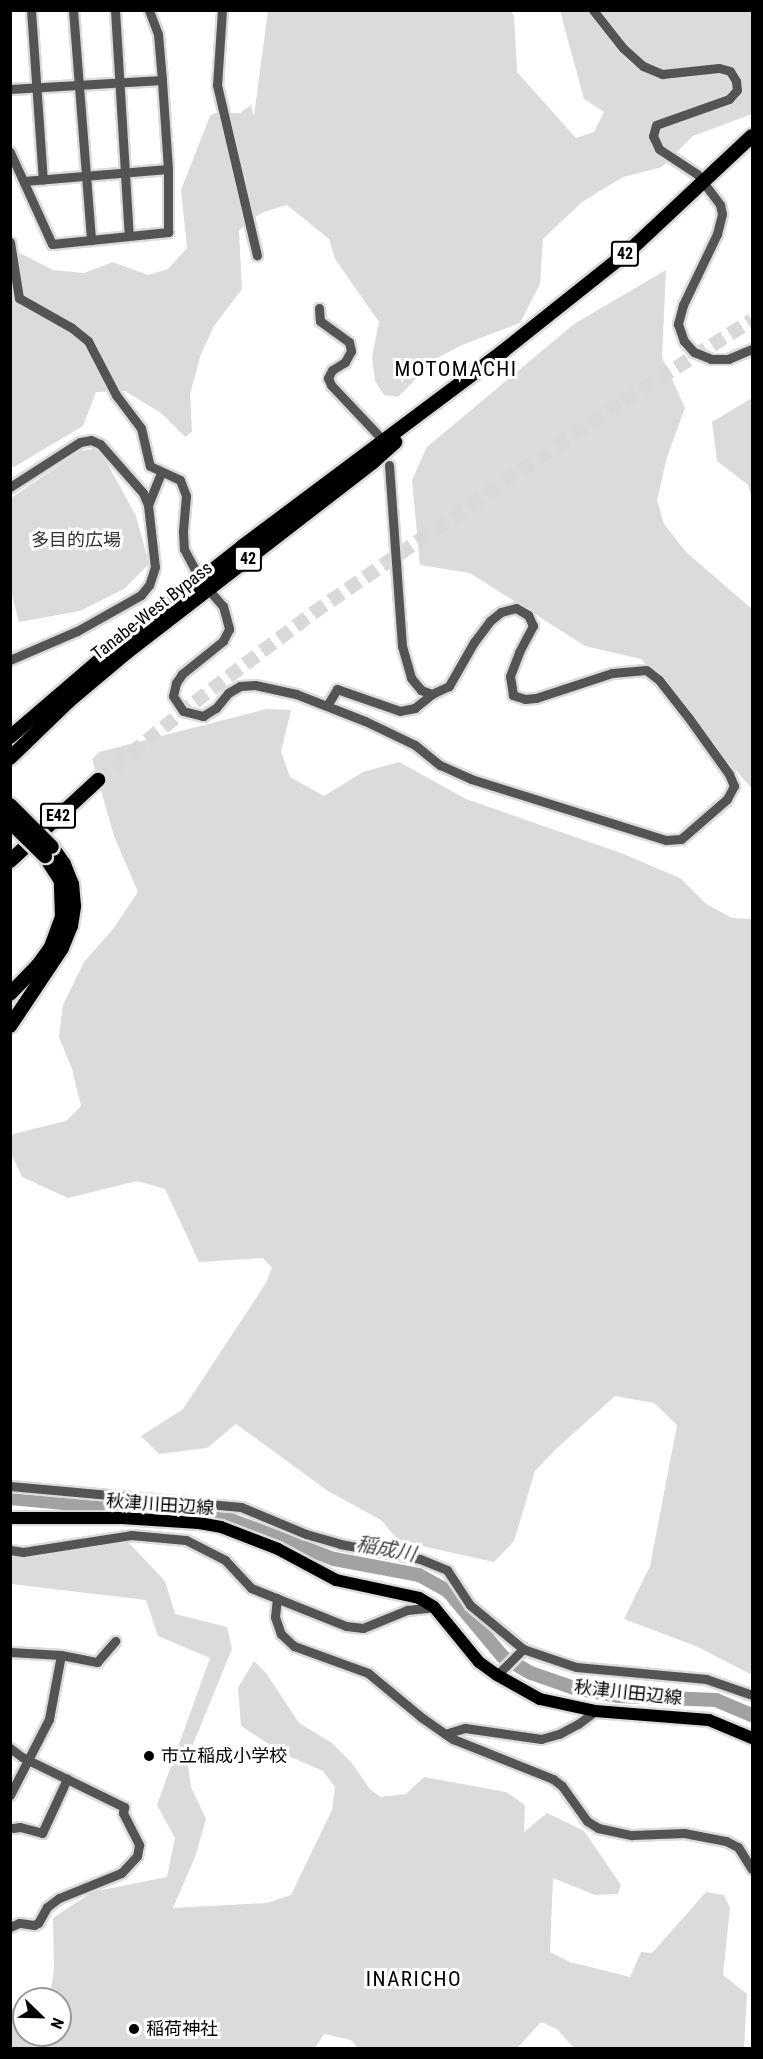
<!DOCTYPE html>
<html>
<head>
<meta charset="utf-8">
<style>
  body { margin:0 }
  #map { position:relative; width:763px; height:2059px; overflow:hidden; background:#fff; font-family:"Roboto Condensed","Noto Sans JP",sans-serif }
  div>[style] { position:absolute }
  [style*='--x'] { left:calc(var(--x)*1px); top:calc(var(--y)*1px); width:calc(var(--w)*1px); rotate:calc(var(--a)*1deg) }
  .green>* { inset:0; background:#dbdbdb }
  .river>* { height:14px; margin:-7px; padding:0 7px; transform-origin:7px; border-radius:7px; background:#a2a2a2 }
  .highway-tunnel>* { height:14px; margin-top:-7px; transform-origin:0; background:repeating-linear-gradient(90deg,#d9d9d9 0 14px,transparent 0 21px) }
  .roads { filter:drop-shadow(2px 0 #dbdbdb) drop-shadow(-2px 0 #dbdbdb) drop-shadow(0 2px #dbdbdb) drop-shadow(0 -2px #dbdbdb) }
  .minor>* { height:9px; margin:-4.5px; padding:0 4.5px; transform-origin:4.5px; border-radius:4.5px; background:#545454 }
  .major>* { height:12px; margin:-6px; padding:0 6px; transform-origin:6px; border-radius:6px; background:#000 }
  .highway>* { height:14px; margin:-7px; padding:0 7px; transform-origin:7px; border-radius:7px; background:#000 }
  .bridges { filter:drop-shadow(2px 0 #dbdbdb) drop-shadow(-2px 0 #dbdbdb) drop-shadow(0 2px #dbdbdb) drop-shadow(0 -2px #dbdbdb) }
  .highway-bridge>* { height:14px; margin:-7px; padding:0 7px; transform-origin:7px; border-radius:7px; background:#000 }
  .dots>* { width:16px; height:16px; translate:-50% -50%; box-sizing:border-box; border:3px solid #fff; border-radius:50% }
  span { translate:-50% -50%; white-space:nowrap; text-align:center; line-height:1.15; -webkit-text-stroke:6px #fff; paint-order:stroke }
  .shield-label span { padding:2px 4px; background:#fff; border:2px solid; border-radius:4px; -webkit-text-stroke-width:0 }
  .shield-label { font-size:16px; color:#000; font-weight:700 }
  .park-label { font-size:18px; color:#323232 }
  .street-label { font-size:18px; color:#000 }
  .poi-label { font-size:18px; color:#000 }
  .left { translate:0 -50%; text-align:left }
  .water-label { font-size:20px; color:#434343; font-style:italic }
  .quarter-label { font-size:21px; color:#000; letter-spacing:1.5px }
  .frame { position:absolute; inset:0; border:12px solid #000; pointer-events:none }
  .north { position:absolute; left:12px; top:1987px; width:60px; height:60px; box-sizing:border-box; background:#fff; border:2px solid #999; border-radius:50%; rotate:113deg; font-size:16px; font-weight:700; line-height:24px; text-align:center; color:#000 }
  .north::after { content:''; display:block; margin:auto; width:21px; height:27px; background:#000; clip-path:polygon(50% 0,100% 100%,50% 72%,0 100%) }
</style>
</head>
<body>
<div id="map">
  <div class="green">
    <i style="clip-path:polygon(268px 11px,511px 11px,514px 16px,517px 72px,576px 138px,594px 132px,604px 112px,584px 99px,560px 11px,752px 11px,752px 114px,693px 136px,662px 167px,623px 177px,582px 202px,543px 239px,540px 284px,520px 323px,462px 345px,437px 358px,398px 397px,384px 395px,375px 381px,372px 357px,379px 322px,335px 259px,329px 239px,287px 205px,264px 212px,249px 220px,239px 231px,242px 289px,214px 326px,201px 354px,190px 394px,192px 432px,185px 437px,161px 413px,125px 391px,96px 392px,83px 426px,14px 467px,10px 466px,10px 248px,53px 270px,84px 273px,113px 262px,148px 275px,168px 269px,187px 248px,181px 190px,210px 116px,215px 113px,240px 113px,251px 105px,254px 116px)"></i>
    <i style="clip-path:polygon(666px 270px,662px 357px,685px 408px,667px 457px,657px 500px,664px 524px,686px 552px,752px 609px,752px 789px,641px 659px,585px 646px,470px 573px,420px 565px,412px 480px,427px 447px,574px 324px)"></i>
    <i style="clip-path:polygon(752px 398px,752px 498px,748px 485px,717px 461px,712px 422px)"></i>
    <i style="clip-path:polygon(93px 449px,101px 452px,136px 516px,149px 564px,124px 589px,80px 611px,19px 622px,11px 591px,11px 498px,80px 451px)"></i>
    <i style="clip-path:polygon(267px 709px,291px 710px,281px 752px,290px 777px,324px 796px,363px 772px,399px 762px,466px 799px,621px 853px,680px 878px,706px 904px,732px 918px,752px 919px,752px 1675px,696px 1646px,624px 1619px,650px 1566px,677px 1425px,654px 1403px,615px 1396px,556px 1449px,535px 1471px,514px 1541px,494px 1562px,399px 1541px,381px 1520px,328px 1491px,236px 1424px,207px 1448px,159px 1454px,141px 1436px,183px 1409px,266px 1283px,272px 1268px,263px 1258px,199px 1262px,165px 1189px,137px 1181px,68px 1198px,22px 1177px,11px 1153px,10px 1142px,13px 1134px,66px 1121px,81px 1106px,72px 1069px,59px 1037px,63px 1005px,84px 962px,113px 929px,138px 892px,114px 836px,92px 759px,99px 752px)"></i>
    <i style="clip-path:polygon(128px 1542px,165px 1581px,175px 1614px,227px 1627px,232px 1649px,187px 1759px,191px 1787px,206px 1819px,195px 1857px,173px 1908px,267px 1903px,291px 1895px,332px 1810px,335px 1787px,323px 1771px,286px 1755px,241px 1726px,238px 1688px,254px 1661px,266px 1673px,299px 1723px,332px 1743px,351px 1762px,370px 1789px,380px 1797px,406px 1794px,424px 1777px,506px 1792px,525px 1805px,524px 1832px,547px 1813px,584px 1831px,621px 1885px,618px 1894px,595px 1895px,553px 1878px,550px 1952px,570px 1962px,630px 1977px,641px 1952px,652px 1953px,706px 1892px,724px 1895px,730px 1908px,723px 1975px,747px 1994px,744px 2048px,574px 2048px,557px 2029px,541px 2022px,517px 2048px,358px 2048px,351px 2040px,324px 2034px,315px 2048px,11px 2048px,11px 2008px,24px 2008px,24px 2035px,60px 2035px,60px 1999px,49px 1999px,54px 1970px,53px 1918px,92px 1892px,167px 1877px,175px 1838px,157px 1805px,210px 1658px,158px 1636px,146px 1600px,11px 1584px,10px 1553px,83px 1543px)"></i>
  </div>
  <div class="river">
    <i style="--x:10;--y:1498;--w:217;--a:5.3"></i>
    <i style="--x:226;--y:1518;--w:116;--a:20.8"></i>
    <i style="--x:334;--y:1559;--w:86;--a:10.7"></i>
    <i style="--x:419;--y:1575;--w:33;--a:29"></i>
    <i style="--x:448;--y:1591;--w:86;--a:50.2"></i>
    <i style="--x:503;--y:1657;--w:32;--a:30"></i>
    <i style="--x:531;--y:1673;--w:46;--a:19.2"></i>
    <i style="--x:574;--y:1688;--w:46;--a:10.1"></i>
    <i style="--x:619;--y:1696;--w:97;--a:2.4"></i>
    <i style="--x:716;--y:1700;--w:39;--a:23"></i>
  </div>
  <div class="highway-tunnel">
    <i style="--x:98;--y:780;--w:124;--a:-38.8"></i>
    <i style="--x:195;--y:702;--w:148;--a:-37"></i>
    <i style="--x:313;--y:613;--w:376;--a:-34.4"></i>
    <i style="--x:623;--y:401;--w:152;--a:-32.1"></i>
  </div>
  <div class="roads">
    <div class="minor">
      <i style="--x:31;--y:10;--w:170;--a:86"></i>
      <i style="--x:73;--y:10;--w:231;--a:85.5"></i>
      <i style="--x:115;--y:10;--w:226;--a:86.5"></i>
      <i style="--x:222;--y:10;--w:75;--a:93.8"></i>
      <i style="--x:217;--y:85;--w:175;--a:76.8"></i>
      <i style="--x:593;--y:10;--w:48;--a:51.7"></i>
      <i style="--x:623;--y:48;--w:27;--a:42"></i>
      <i style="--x:643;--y:66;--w:21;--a:23"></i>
      <i style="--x:662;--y:74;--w:57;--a:-6"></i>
      <i style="--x:719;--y:68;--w:11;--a:15"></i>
      <i style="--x:730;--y:71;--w:12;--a:59"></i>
      <i style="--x:736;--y:81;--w:9;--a:84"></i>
      <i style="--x:737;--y:90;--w:12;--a:132"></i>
      <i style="--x:729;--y:99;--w:77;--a:160.4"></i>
      <i style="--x:656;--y:125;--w:11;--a:105"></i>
      <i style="--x:653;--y:136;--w:14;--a:65"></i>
      <i style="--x:659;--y:149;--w:45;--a:33.3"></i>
      <i style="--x:697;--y:174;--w:39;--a:53"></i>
      <i style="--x:720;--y:205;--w:9;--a:77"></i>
      <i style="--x:722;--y:214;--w:21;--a:104"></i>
      <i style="--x:717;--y:234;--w:79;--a:115.6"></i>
      <i style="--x:683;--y:305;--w:20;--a:105"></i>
      <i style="--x:678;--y:324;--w:18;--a:71"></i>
      <i style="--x:684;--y:341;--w:15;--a:48"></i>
      <i style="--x:694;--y:352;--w:18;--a:22"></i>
      <i style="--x:711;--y:359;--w:17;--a:0"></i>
      <i style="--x:728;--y:359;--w:26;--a:-23"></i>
      <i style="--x:10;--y:89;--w:152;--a:-3.4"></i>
      <i style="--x:10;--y:152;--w:101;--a:65.5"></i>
      <i style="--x:52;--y:244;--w:117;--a:-5.9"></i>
      <i style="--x:168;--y:232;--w:63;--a:-90"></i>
      <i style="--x:168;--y:169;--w:89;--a:-93.9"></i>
      <i style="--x:162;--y:80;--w:46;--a:-95"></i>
      <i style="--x:158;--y:34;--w:26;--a:-111"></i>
      <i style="--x:24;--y:181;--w:144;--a:-4.8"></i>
      <i style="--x:10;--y:242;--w:57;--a:80.9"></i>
      <i style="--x:19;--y:298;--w:61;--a:29.5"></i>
      <i style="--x:72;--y:328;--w:21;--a:39"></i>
      <i style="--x:88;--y:341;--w:61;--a:62.6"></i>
      <i style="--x:116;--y:395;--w:41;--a:52.9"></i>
      <i style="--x:141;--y:428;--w:39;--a:77"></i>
      <i style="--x:150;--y:466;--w:33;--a:25"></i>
      <i style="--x:180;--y:480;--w:17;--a:69"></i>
      <i style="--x:186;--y:496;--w:36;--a:95"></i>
      <i style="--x:183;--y:532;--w:17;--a:87"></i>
      <i style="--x:184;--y:549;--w:36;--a:62"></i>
      <i style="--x:201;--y:581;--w:33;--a:49"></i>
      <i style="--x:223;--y:606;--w:24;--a:75"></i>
      <i style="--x:229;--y:629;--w:13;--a:117"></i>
      <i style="--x:223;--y:641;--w:53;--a:141.2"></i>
      <i style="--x:182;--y:674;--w:11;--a:124"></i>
      <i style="--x:176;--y:683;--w:13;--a:103"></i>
      <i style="--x:173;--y:696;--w:18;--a:56"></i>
      <i style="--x:183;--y:711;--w:21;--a:14"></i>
      <i style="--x:203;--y:716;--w:15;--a:-32"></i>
      <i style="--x:216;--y:708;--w:19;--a:-51"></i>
      <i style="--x:228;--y:693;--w:14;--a:-30"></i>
      <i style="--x:240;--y:686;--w:15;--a:-4"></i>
      <i style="--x:255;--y:685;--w:42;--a:12.4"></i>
      <i style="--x:296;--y:694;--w:74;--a:21.4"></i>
      <i style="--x:365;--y:721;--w:55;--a:25.6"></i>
      <i style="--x:415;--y:745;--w:32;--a:39"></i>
      <i style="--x:440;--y:765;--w:34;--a:24"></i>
      <i style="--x:471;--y:779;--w:204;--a:17.4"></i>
      <i style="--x:666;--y:840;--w:15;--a:-4"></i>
      <i style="--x:681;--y:839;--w:61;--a:-41"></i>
      <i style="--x:727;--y:799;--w:15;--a:-62"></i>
      <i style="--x:734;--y:786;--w:13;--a:-113"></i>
      <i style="--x:729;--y:774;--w:70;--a:-125.7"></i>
      <i style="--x:688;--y:717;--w:47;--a:-128.1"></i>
      <i style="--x:659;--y:680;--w:16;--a:-142"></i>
      <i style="--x:646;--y:670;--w:34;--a:175"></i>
      <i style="--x:612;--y:673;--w:80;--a:161.8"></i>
      <i style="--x:536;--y:698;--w:11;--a:175"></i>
      <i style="--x:525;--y:699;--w:13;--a:-162"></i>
      <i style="--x:513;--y:695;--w:19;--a:-99"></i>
      <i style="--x:510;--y:676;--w:26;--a:-69"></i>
      <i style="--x:519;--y:652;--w:30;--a:-62"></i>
      <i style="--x:533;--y:626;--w:12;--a:-114"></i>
      <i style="--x:528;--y:615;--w:14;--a:-150"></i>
      <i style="--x:516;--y:608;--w:16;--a:165"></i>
      <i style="--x:501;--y:612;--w:14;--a:141"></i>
      <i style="--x:490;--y:621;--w:26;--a:127"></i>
      <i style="--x:474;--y:642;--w:51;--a:119.6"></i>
      <i style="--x:449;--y:686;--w:19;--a:155"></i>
      <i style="--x:432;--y:694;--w:22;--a:141"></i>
      <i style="--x:415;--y:708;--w:15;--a:169"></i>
      <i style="--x:400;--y:711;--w:67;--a:-160.8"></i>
      <i style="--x:337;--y:689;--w:17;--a:121"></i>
      <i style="--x:319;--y:308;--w:13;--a:86"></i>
      <i style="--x:320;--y:321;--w:36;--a:36"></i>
      <i style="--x:349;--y:342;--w:9;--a:77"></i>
      <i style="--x:351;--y:351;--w:13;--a:119"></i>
      <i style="--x:345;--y:362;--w:15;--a:148"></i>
      <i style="--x:332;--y:370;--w:9;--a:117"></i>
      <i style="--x:328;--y:378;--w:8;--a:67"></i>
      <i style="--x:331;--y:385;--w:70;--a:46.7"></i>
      <i style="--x:389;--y:465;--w:181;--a:85.9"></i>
      <i style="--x:402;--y:646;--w:33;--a:74"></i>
      <i style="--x:411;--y:678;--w:16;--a:50"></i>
      <i style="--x:421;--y:690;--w:12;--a:20"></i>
      <i style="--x:10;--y:487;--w:83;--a:-32.7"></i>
      <i style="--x:80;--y:442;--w:11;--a:-10"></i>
      <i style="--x:91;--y:440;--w:10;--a:24"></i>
      <i style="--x:100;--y:444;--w:65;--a:48.7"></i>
      <i style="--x:143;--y:493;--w:13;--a:67"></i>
      <i style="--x:148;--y:505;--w:62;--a:83.6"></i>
      <i style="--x:155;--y:567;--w:19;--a:108"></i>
      <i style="--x:149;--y:585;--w:13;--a:129"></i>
      <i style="--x:141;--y:595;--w:73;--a:150.6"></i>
      <i style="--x:77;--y:631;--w:73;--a:156.6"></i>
      <i style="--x:148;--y:505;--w:35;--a:-68"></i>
      <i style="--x:10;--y:1486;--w:232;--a:5.2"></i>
      <i style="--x:241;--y:1507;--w:70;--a:22.6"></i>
      <i style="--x:306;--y:1534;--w:35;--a:16"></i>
      <i style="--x:340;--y:1544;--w:81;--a:10.6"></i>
      <i style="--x:420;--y:1559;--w:29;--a:22"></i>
      <i style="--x:447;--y:1570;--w:42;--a:56.7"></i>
      <i style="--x:470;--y:1605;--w:69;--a:39.7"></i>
      <i style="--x:523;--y:1649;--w:56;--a:18.8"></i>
      <i style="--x:576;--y:1667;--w:131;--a:5.3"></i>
      <i style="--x:706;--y:1679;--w:49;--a:19.2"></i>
      <i style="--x:10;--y:1550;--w:13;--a:9"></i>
      <i style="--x:23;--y:1552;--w:109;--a:-8.9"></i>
      <i style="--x:131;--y:1535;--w:55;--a:5.2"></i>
      <i style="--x:186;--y:1540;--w:44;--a:27.1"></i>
      <i style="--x:225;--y:1560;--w:38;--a:47"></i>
      <i style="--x:251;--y:1588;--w:102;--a:21.8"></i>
      <i style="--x:346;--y:1626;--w:17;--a:7"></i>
      <i style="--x:363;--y:1628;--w:48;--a:-22.2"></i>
      <i style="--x:407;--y:1610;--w:27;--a:-6"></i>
      <i style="--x:277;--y:1598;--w:19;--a:96"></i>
      <i style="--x:275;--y:1617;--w:18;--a:71"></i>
      <i style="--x:281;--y:1634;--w:18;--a:43"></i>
      <i style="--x:294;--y:1646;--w:79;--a:20"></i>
      <i style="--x:368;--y:1673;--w:69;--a:39.7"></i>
      <i style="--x:421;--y:1717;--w:39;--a:35"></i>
      <i style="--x:453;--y:1739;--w:108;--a:21.8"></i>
      <i style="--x:553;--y:1779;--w:11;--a:38"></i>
      <i style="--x:562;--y:1786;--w:43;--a:54.5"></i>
      <i style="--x:587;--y:1821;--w:13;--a:32"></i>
      <i style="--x:598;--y:1828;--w:35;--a:12"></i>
      <i style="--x:632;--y:1835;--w:52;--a:-2.2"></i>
      <i style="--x:684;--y:1833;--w:43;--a:10.8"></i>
      <i style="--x:726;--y:1841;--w:13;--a:27"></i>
      <i style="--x:738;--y:1847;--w:26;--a:58"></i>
      <i style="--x:10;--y:1652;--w:51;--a:3.4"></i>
      <i style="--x:61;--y:1655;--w:37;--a:11"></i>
      <i style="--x:97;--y:1662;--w:28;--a:-49"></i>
      <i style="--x:497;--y:1675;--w:37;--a:-45"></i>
      <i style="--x:445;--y:1734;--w:21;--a:-17"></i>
      <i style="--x:465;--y:1728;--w:77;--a:8.2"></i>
      <i style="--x:541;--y:1739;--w:19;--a:-16"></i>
      <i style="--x:559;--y:1734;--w:21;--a:-28"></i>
      <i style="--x:578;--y:1724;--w:21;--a:-37"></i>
      <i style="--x:10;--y:1748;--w:15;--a:37"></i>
      <i style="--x:22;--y:1757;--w:114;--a:26.1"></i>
      <i style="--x:124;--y:1807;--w:6;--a:99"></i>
      <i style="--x:123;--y:1813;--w:36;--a:63"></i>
      <i style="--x:139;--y:1845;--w:11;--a:100"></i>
      <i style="--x:137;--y:1856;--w:23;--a:133"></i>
      <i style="--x:121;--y:1873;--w:67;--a:158"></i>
      <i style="--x:59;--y:1898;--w:15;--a:143"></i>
      <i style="--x:47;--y:1907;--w:18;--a:119"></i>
      <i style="--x:38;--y:1923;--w:4;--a:153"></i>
      <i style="--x:34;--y:1925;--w:15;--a:-172"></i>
      <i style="--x:19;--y:1923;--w:10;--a:156"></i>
      <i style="--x:10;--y:1795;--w:85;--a:-62.8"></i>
      <i style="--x:49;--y:1719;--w:65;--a:-79.4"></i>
      <i style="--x:13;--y:1828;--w:7;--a:-8"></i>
      <i style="--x:20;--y:1827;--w:23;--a:15"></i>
      <i style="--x:42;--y:1833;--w:60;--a:-65.2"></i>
    </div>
    <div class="major">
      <i style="--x:10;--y:1518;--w:112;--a:0"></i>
      <i style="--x:122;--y:1518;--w:77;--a:3.7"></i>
      <i style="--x:199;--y:1523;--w:22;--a:10"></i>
      <i style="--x:221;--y:1527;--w:61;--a:21.1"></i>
      <i style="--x:278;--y:1549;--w:66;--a:28.1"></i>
      <i style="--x:336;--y:1580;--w:85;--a:12.2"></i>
      <i style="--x:419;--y:1598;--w:17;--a:31"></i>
      <i style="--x:434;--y:1607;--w:71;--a:50.7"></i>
      <i style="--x:479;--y:1662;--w:22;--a:36"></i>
      <i style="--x:497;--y:1675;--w:49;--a:29.2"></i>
      <i style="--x:540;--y:1699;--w:56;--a:12.3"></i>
      <i style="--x:595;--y:1711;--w:114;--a:4.5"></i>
      <i style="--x:709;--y:1720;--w:47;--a:22.7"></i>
    </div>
    <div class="highway">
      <i style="--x:10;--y:737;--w:137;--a:-40.6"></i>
      <i style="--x:114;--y:648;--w:164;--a:-38.3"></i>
      <i style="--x:243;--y:546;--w:324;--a:-36.8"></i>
      <i style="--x:502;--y:352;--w:162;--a:-38.5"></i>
      <i style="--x:629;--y:251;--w:168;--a:-43.1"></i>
      <i style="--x:10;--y:758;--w:82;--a:-44"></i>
      <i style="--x:69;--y:701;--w:75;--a:-40.1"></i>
      <i style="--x:126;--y:653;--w:312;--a:-37.7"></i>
      <i style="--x:373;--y:462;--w:30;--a:-42"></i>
      <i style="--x:10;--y:861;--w:120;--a:-42.6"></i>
      <i style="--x:10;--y:994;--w:40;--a:-46"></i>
      <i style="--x:38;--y:965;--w:22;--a:-54"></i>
      <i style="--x:51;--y:947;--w:32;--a:-70"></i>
      <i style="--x:62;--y:917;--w:36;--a:-92"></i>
      <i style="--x:61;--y:881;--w:30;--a:-123"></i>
      <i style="--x:10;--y:1026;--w:94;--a:-56.3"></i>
      <i style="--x:62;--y:948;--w:24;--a:-68"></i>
      <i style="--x:71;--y:926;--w:20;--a:-81"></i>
      <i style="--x:74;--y:906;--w:22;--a:-95"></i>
      <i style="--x:72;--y:884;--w:22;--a:-112"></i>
      <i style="--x:64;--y:864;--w:21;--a:-125"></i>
    </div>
  </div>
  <div class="bridges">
    <div class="highway-bridge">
      <i style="--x:10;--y:805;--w:59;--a:45"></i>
      <i style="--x:10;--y:822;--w:49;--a:44.2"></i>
    </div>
  </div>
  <div class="dots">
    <i style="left:149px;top:1756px;background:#000"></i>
    <i style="left:134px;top:2029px;background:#000"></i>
  </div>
  <div class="shield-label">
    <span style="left:625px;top:254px">42</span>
    <span style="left:248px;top:559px">42</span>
    <span style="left:58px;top:816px">E42</span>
  </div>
  <div class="park-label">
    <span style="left:76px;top:540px">多目的広場</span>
  </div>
  <div class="street-label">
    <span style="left:152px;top:611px;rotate:-38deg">Tanabe-West Bypass</span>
    <span style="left:160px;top:1505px;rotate:4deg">秋津川田辺線</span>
    <span style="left:628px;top:1693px;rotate:6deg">秋津川田辺線</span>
  </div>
  <div class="poi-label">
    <span class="left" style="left:161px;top:1756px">市立稲成小学校</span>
    <span class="left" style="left:146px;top:2029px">稲荷神社</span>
  </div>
  <div class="water-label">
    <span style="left:386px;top:1549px;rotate:11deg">稲成川</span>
  </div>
  <div class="quarter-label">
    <span style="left:456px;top:369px">MOTOMACHI</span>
    <span style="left:414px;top:1979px">INARICHO</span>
  </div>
  <div class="frame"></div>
  <div class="north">N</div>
</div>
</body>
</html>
